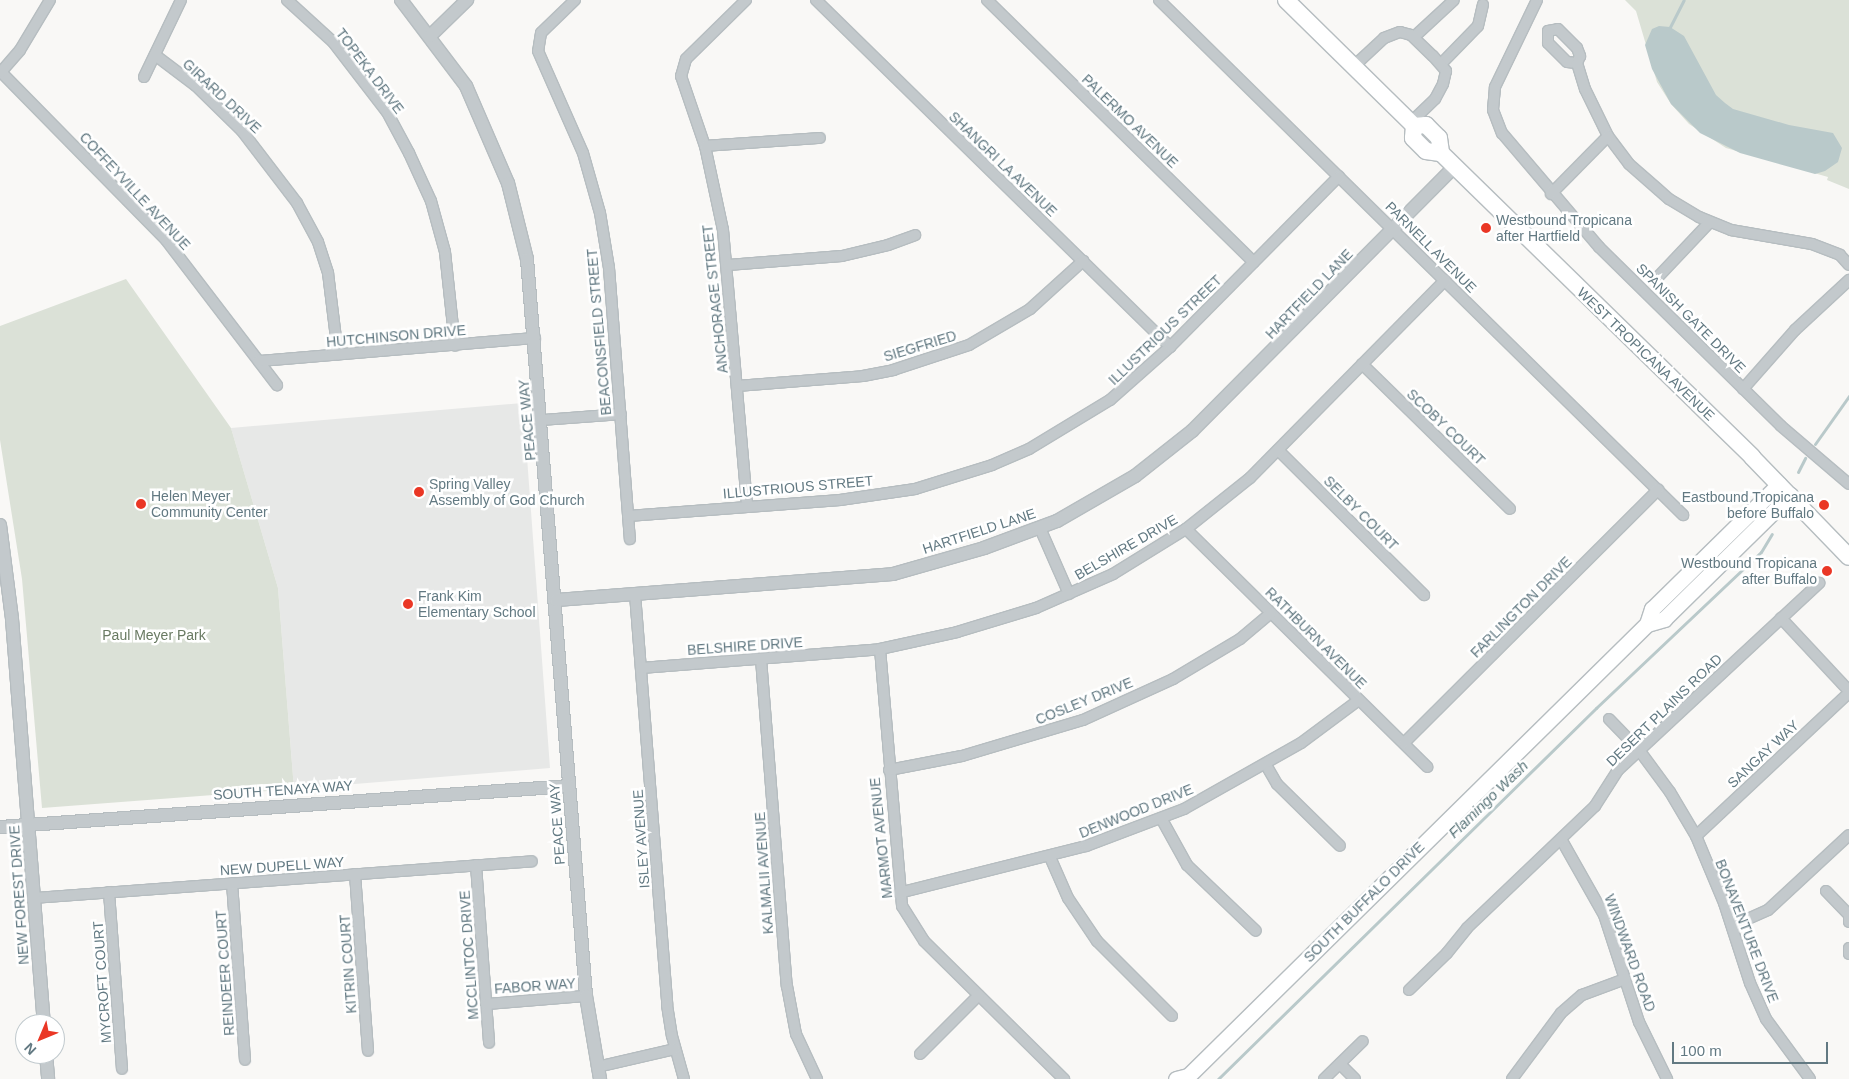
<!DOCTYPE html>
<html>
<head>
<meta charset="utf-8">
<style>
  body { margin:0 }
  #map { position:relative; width:1849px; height:1079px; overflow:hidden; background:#f9f8f6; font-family:Arial,sans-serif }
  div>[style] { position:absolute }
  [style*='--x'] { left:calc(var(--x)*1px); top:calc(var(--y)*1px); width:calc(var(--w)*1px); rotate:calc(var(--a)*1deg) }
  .built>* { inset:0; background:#e7e8e7 }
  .green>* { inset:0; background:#dbe1d7 }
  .water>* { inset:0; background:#b9c9ca }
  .stream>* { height:3px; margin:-1.5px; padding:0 1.5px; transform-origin:1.5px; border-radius:1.5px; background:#b9c9ca }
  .roads { filter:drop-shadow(1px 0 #b6bdc0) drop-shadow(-1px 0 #b6bdc0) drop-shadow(0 1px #b6bdc0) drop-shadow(0 -1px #b6bdc0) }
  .minor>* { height:10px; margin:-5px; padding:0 5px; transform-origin:5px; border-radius:5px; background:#c3c9cc }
  .tertiary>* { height:12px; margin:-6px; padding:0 6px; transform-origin:6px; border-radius:6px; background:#c3c9cc }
  .secondary>* { height:15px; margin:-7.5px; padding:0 7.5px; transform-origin:7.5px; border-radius:7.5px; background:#fff }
  .primary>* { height:16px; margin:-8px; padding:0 8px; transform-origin:8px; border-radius:8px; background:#fff }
  .dots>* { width:14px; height:14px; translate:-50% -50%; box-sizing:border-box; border:2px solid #fff; border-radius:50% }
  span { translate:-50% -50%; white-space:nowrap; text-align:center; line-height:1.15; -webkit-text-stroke:5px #fff; paint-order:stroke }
  .street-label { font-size:14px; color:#627982 }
  .poi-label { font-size:14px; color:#627982 }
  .left { translate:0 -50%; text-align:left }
  .right { translate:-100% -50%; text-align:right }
  .park-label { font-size:14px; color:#697a62 }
  .water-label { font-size:15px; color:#5e787c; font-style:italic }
  .north { position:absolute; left:15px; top:1014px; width:50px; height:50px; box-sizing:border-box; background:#fff; border:1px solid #c0c9cd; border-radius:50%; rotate:225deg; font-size:14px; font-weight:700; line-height:20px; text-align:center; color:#627982 }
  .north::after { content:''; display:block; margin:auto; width:18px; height:22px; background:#ea3725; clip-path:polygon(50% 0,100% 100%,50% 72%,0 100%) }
  .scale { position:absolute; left:1672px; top:1042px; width:156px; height:22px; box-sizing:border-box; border:2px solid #627982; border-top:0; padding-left:6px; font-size:15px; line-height:18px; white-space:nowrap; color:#627982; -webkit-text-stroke:4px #fff; paint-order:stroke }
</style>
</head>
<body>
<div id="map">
  <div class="built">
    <i style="clip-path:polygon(523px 403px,550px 768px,294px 789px,278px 588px,231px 428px)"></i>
  </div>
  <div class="green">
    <i style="clip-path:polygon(1625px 0,1849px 0,1849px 189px,1827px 180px,1828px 177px,1726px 148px,1689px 124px,1671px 104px,1657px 82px,1636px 11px)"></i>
    <i style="clip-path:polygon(126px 279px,231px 428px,278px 588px,294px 789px,42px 808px,22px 579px,0 440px,0 326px)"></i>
  </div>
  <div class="water">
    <i style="clip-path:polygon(1659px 26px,1670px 27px,1684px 36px,1716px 95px,1725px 103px,1733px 109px,1789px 125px,1833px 133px,1842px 148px,1838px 162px,1825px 171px,1815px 174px,1740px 153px,1700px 133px,1671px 104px,1652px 69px,1645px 45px,1652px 29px)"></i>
  </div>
  <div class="stream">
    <i style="--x:1670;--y:27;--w:30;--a:-63"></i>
    <i style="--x:1815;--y:444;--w:59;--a:-54.7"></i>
    <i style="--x:1798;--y:472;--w:16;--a:-63"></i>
    <i style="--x:1218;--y:1079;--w:530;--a:-44.46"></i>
    <i style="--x:1596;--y:708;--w:227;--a:-43.4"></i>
    <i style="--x:1761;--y:552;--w:21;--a:-59"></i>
  </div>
  <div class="roads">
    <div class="minor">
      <i style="--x:287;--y:0;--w:62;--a:42.4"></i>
      <i style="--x:333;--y:42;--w:88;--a:52.4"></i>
      <i style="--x:387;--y:112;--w:47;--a:61.8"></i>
      <i style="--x:409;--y:153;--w:53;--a:65.4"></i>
      <i style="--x:431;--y:201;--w:53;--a:74.6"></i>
      <i style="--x:445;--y:252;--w:94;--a:83.9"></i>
      <i style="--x:575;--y:0;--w:47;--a:135.9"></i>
      <i style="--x:541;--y:33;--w:18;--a:99"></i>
      <i style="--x:538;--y:51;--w:111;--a:66.2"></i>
      <i style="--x:583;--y:153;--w:62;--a:74.2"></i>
      <i style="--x:600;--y:213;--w:56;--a:80.7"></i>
      <i style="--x:609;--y:268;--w:272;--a:85.6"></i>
      <i style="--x:746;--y:0;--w:84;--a:135.5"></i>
      <i style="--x:686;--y:59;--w:18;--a:106"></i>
      <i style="--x:681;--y:76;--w:74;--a:71.1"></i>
      <i style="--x:705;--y:146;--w:86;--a:77.9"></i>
      <i style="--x:723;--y:230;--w:277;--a:85"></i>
      <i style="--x:816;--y:0;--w:496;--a:44.4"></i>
      <i style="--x:987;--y:0;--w:374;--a:44.5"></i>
      <i style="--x:1159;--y:0;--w:735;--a:44.5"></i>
      <i style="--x:1537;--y:0;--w:97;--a:115.8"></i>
      <i style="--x:1495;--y:87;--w:23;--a:95"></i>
      <i style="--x:1493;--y:110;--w:25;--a:69"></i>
      <i style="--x:1502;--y:133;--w:150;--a:49.6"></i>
      <i style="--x:1599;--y:247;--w:255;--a:44.5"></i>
      <i style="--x:1781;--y:426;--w:89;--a:40.5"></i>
      <i style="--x:1414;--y:37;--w:54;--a:-42.8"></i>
      <i style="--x:155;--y:55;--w:51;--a:37.1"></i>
      <i style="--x:196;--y:86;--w:64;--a:44.4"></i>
      <i style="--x:242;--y:131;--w:91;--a:52.6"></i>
      <i style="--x:297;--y:203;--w:44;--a:61.7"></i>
      <i style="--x:318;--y:242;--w:33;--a:72"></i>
      <i style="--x:328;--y:273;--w:82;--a:83"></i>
      <i style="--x:1577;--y:63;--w:10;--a:-174"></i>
      <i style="--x:1567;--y:62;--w:27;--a:-135"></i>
      <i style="--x:1548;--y:43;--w:12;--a:-90"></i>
      <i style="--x:1548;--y:31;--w:10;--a:-11"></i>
      <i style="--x:1558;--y:29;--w:27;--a:45"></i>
      <i style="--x:1577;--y:48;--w:9;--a:69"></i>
      <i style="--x:1580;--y:56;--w:8;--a:113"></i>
      <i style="--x:1577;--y:63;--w:27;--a:73"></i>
      <i style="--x:1585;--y:89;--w:52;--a:63.9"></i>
      <i style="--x:1608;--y:136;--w:35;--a:53"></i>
      <i style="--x:1629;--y:164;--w:53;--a:41.2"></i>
      <i style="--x:1669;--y:199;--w:35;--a:31"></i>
      <i style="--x:1699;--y:217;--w:35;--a:22"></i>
      <i style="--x:1731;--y:230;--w:82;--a:9.8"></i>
      <i style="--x:1812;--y:244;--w:30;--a:21"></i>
      <i style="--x:1840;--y:255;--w:13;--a:48"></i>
      <i style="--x:1441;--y:64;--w:53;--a:-45.8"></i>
      <i style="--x:1478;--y:26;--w:22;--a:-77"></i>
      <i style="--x:1354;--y:66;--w:41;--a:-43"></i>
      <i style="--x:1384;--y:38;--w:17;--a:-21"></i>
      <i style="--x:1400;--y:32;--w:11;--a:15"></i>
      <i style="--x:1411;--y:35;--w:30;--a:44"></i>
      <i style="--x:1433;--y:56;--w:20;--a:49"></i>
      <i style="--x:1446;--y:71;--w:13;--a:103"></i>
      <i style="--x:1443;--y:84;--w:17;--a:118"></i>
      <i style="--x:1435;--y:99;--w:33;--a:136"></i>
      <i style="--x:0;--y:71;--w:237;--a:45.5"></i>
      <i style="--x:166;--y:240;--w:183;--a:52.6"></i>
      <i style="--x:1;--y:72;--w:29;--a:-49"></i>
      <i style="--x:20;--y:50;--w:58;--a:-59"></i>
      <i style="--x:144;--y:77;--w:85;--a:-64.3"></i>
      <i style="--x:705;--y:146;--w:115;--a:-4"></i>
      <i style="--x:1551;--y:194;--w:81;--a:-45.5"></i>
      <i style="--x:728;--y:265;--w:114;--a:-4.5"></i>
      <i style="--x:842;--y:256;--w:47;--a:-13.4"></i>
      <i style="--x:888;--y:245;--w:29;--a:-20"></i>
      <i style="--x:1657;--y:278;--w:77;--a:-46.6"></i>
      <i style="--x:259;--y:361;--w:277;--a:-4.8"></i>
      <i style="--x:1362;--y:364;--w:207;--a:44.4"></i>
      <i style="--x:737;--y:386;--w:126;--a:-4.5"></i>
      <i style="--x:863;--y:376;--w:31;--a:-11"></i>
      <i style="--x:893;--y:370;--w:80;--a:-18.2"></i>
      <i style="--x:969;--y:345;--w:71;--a:-30.5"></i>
      <i style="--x:1030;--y:309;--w:72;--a:-42.2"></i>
      <i style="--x:1743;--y:389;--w:79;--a:-48.6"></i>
      <i style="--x:1795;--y:330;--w:74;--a:-42.8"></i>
      <i style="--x:542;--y:420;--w:79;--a:-4.3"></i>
      <i style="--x:1278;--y:450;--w:206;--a:44.8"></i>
      <i style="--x:628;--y:516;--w:213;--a:-4.3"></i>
      <i style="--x:840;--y:500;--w:76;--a:-8.3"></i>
      <i style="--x:915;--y:489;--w:81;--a:-17.3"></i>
      <i style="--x:992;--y:465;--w:40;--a:-23.4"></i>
      <i style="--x:1029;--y:449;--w:95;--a:-31.2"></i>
      <i style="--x:1110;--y:400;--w:80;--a:-41.5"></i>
      <i style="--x:1170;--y:347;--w:240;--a:-45.3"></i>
      <i style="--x:1040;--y:528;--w:72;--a:66.3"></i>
      <i style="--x:1186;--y:529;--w:339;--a:44.6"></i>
      <i style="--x:635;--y:594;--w:412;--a:85.5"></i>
      <i style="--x:667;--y:1005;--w:31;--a:81"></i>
      <i style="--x:672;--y:1036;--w:45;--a:74.4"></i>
      <i style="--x:1781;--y:618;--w:100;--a:47"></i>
      <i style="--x:880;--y:649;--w:258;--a:85.1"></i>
      <i style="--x:902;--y:906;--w:41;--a:57.8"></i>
      <i style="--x:924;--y:941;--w:197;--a:44.6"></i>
      <i style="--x:761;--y:659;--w:328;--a:85.5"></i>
      <i style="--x:787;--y:986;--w:49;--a:79.4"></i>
      <i style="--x:796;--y:1034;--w:50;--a:65"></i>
      <i style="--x:641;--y:668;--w:240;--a:-4.5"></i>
      <i style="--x:880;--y:649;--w:79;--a:-12.4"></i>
      <i style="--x:957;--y:632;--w:83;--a:-16.9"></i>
      <i style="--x:1036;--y:608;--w:84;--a:-23.8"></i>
      <i style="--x:1113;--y:574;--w:86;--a:-31.7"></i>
      <i style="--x:1186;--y:529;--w:82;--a:-38.6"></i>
      <i style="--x:1250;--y:478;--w:278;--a:-45.4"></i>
      <i style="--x:1609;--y:719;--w:43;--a:45.9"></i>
      <i style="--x:1639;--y:750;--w:52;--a:53.6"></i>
      <i style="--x:1670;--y:792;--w:51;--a:59.4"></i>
      <i style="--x:1696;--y:836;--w:73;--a:67.3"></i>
      <i style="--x:1724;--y:903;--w:84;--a:72"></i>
      <i style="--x:1750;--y:983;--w:39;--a:66"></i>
      <i style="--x:1766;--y:1019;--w:74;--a:53.7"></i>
      <i style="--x:1404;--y:743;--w:359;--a:-44.9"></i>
      <i style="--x:1266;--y:765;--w:22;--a:60"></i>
      <i style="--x:1277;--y:784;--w:88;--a:44.5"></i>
      <i style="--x:889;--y:770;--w:74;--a:-10.9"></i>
      <i style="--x:962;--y:756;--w:126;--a:-16.6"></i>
      <i style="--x:1083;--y:720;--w:99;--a:-24.5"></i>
      <i style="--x:1173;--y:679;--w:78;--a:-30.8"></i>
      <i style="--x:1240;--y:639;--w:40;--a:-40"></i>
      <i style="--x:1161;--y:818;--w:54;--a:61"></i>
      <i style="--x:1187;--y:865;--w:95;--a:43.7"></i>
      <i style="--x:1696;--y:836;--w:209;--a:-43.1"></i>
      <i style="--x:1561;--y:839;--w:87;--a:60.5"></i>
      <i style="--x:1604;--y:915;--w:113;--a:71.9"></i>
      <i style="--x:1639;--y:1022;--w:64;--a:63.8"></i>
      <i style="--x:1050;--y:857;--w:45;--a:66.3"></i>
      <i style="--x:1068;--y:898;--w:52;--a:56"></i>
      <i style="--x:1097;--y:941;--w:106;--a:45"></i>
      <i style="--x:476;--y:865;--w:178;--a:85.8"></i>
      <i style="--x:355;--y:874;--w:177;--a:85.8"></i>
      <i style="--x:232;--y:883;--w:177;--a:85.8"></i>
      <i style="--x:1826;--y:891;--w:33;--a:46"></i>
      <i style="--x:1849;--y:915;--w:7;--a:90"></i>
      <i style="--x:109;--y:892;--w:177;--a:85.8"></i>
      <i style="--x:899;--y:893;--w:193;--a:-14.1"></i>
      <i style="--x:1086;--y:846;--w:105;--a:-20.7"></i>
      <i style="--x:1184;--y:809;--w:134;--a:-29.4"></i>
      <i style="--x:1301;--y:743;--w:72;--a:-36.6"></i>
      <i style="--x:34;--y:898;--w:499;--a:-4.2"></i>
      <i style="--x:1732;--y:926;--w:39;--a:-24"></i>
      <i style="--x:1768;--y:910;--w:110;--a:-42.8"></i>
      <i style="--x:1849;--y:948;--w:6;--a:90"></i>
      <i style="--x:1409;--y:990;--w:53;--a:-44.2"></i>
      <i style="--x:1447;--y:953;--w:32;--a:-51"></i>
      <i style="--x:1467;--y:928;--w:177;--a:-43.6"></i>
      <i style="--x:1595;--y:806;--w:43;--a:-57.4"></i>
      <i style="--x:1618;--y:770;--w:275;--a:-42.9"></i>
      <i style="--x:486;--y:1004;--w:100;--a:-4.6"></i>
      <i style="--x:920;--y:1054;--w:83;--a:-45"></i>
      <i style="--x:1340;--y:1064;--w:21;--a:45"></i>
      <i style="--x:597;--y:1067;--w:80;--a:-13"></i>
      <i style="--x:1324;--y:1079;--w:54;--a:-44.3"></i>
      <i style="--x:1512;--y:1079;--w:82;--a:-53.4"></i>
      <i style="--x:1561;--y:1013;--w:28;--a:-41"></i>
      <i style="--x:1582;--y:995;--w:46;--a:-20.4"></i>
    </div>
    <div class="tertiary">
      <i style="--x:401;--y:0;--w:108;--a:52.9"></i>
      <i style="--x:466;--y:86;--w:106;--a:66.6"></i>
      <i style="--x:508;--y:183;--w:78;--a:76"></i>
      <i style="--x:527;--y:259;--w:739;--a:85.42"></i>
      <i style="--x:586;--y:996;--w:84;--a:80.4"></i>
      <i style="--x:430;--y:36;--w:52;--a:-44.2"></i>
      <i style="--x:0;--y:525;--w:95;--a:82.7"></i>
      <i style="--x:12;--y:619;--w:406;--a:85.5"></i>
      <i style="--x:556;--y:600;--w:338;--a:-4.4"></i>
      <i style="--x:893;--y:574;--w:95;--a:-15.9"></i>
      <i style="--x:984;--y:548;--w:78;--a:-20.3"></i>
      <i style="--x:1057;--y:521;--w:90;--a:-30"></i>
      <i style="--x:1135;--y:476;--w:73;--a:-38.3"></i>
      <i style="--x:1192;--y:431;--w:373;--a:-45.2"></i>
      <i style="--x:0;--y:827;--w:570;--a:-4.12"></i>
      <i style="--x:46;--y:1054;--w:25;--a:85"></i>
    </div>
    <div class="secondary">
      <i style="--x:1647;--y:624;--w:18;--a:-16"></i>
      <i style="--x:1664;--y:619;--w:177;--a:-44.5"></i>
      <i style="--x:1176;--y:1079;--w:12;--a:-14"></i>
      <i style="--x:1188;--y:1076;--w:644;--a:-44.56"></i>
      <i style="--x:1647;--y:624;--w:16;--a:-72"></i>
      <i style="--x:1652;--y:609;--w:178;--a:-44.5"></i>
    </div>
    <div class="primary">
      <i style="--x:1286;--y:0;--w:180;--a:44.5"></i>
      <i style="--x:1414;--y:126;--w:12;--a:95"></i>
      <i style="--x:1413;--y:138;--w:18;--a:45"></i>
      <i style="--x:1426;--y:151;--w:15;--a:8"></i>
      <i style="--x:1441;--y:153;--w:435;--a:44.3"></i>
      <i style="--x:1752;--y:457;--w:139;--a:45.9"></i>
      <i style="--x:1414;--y:126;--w:12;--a:-5"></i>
      <i style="--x:1426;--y:125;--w:18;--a:45"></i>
      <i style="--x:1439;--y:138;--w:15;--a:82"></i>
    </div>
  </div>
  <div class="dots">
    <i style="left:1486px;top:228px;background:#ea3725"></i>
    <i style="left:419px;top:492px;background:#ea3725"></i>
    <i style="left:141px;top:504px;background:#ea3725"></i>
    <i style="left:1824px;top:505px;background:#ea3725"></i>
    <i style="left:1827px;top:571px;background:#ea3725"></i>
    <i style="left:408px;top:604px;background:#ea3725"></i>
  </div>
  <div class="street-label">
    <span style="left:370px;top:71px;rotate:53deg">TOPEKA DRIVE</span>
    <span style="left:222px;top:96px;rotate:43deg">GIRARD DRIVE</span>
    <span style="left:1130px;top:121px;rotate:44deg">PALERMO AVENUE</span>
    <span style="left:1003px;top:164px;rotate:44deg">SHANGRI LA AVENUE</span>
    <span style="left:135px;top:191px;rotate:47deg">COFFEYVILLE AVENUE</span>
    <span style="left:1431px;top:247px;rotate:45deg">PARNELL AVENUE</span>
    <span style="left:1309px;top:294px;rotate:-46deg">HARTFIELD LANE</span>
    <span style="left:715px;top:299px;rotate:-96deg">ANCHORAGE STREET</span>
    <span style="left:1691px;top:318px;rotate:45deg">SPANISH GATE DRIVE</span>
    <span style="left:1165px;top:330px;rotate:-44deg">ILLUSTRIOUS STREET</span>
    <span style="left:599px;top:332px;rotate:-95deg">BEACONSFIELD STREET</span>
    <span style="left:396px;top:336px;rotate:-5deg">HUTCHINSON DRIVE</span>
    <span style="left:920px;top:346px;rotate:-17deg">SIEGFRIED</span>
    <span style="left:1646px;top:354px;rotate:44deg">WEST TROPICANA AVENUE</span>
    <span style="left:527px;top:420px;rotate:-95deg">PEACE WAY</span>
    <span style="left:1446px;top:427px;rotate:44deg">SCOBY COURT</span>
    <span style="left:798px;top:487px;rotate:-5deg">ILLUSTRIOUS STREET</span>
    <span style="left:1361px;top:513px;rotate:45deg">SELBY COURT</span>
    <span style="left:979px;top:531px;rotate:-18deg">HARTFIELD LANE</span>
    <span style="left:1126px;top:547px;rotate:-30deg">BELSHIRE DRIVE</span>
    <span style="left:1521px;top:607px;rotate:-45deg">FARLINGTON DRIVE</span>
    <span style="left:1316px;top:638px;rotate:45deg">RATHBURN AVENUE</span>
    <span style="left:745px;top:646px;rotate:-4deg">BELSHIRE DRIVE</span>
    <span style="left:1084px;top:701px;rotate:-22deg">COSLEY DRIVE</span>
    <span style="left:1664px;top:710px;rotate:-44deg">DESERT PLAINS ROAD</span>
    <span style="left:1763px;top:754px;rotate:-43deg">SANGAY WAY</span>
    <span style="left:283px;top:790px;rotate:-4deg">SOUTH TENAYA WAY</span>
    <span style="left:1136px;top:811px;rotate:-22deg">DENWOOD DRIVE</span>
    <span style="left:557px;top:824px;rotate:-94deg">PEACE WAY</span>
    <span style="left:881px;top:838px;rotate:-96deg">MARMOT AVENUE</span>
    <span style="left:641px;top:839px;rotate:-94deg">ISLEY AVENUE</span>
    <span style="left:282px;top:866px;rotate:-4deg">NEW DUPELL WAY</span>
    <span style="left:764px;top:873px;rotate:-94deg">KALMALII AVENUE</span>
    <span style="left:19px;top:895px;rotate:-94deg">NEW FOREST DRIVE</span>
    <span style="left:1364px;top:902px;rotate:-45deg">SOUTH BUFFALO DRIVE</span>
    <span style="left:1747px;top:931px;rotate:69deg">BONAVENTURE DRIVE</span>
    <span style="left:1630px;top:953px;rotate:70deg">WINDWARD ROAD</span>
    <span style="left:469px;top:955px;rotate:-94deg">MCCLINTOC DRIVE</span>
    <span style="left:348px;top:964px;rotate:-94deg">KITRIN COURT</span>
    <span style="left:225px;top:973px;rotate:-94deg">REINDEER COURT</span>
    <span style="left:102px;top:982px;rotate:-94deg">MYCROFT COURT</span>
    <span style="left:535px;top:986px;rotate:-4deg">FABOR WAY</span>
  </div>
  <div class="poi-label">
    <span class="left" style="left:1496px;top:228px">Westbound Tropicana<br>after Hartfield</span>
    <span class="left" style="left:429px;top:492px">Spring Valley<br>Assembly of God Church</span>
    <span class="left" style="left:151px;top:504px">Helen Meyer<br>Community Center</span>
    <span class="right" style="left:1814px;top:505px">Eastbound Tropicana<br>before Buffalo</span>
    <span class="right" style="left:1817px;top:571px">Westbound Tropicana<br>after Buffalo</span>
    <span class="left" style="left:418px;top:604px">Frank Kim<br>Elementary School</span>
  </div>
  <div class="park-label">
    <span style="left:154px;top:635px">Paul Meyer Park</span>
  </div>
  <div class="water-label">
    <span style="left:1488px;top:799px;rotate:-44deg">Flamingo Wash</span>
  </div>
  <div class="north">N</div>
  <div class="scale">100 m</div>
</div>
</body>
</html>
